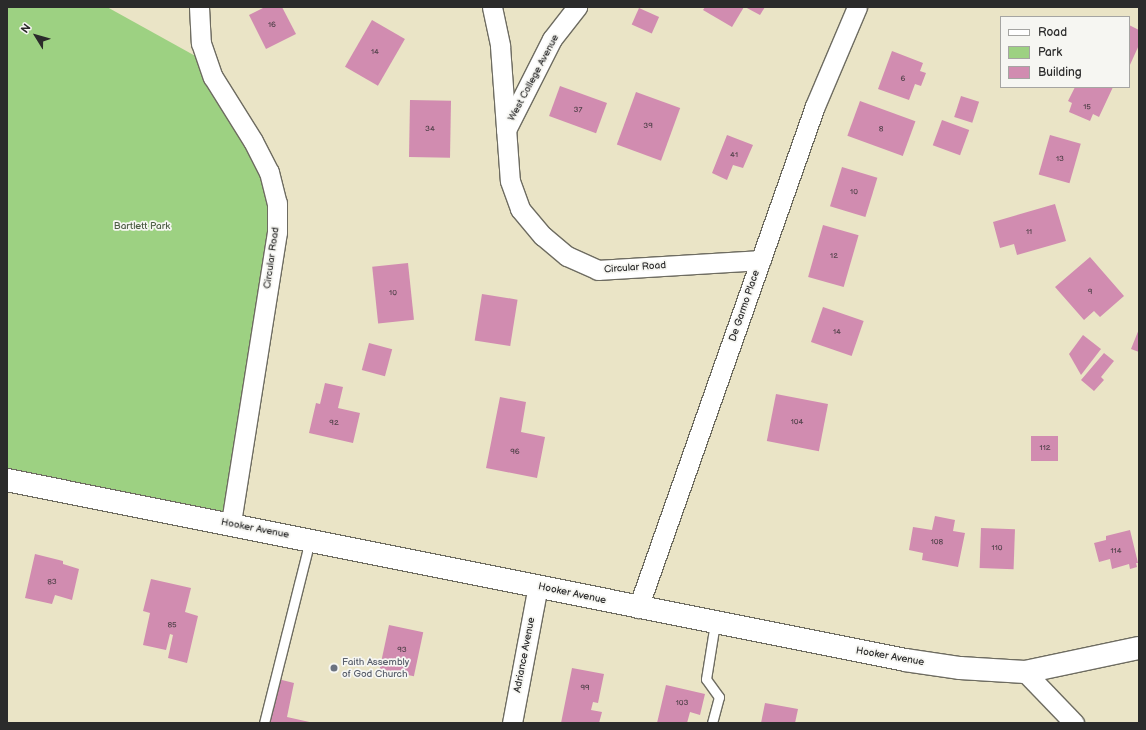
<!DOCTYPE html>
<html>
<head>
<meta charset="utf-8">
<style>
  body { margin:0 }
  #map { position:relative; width:1146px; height:730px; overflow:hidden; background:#eae4c6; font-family:"Balsamiq Sans",sans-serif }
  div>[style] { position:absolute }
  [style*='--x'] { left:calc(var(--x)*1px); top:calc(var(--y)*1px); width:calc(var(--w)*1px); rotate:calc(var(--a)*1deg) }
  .green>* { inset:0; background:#9dd182 }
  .building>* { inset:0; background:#d18cb0; transform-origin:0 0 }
  .roads { filter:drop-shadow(1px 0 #6e6c61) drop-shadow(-1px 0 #6e6c61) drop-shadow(0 1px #6e6c61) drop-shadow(0 -1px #6e6c61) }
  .service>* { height:9px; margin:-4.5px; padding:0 4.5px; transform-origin:4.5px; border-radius:4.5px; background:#fff }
  .minor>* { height:19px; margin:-9.5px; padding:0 9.5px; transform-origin:9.5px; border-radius:9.5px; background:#fff }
  .tertiary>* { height:22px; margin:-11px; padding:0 11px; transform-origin:11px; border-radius:11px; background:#fff }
  .dots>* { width:11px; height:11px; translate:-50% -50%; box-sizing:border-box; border:2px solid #f6f6f2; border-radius:50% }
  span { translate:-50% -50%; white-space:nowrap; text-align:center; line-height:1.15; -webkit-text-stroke:3.5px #f6f6f2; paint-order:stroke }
  .number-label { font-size:8px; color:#54434c }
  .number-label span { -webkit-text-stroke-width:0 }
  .street-label { font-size:10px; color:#2b2b2b }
  .park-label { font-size:10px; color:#4d5d45 }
  .worship-label { font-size:10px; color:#5b616d }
  .left { translate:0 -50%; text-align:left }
  .frame { position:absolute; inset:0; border:8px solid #2b2b2b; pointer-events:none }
  .legend { position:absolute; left:1000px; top:16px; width:130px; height:72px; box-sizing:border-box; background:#f6f6f2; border:1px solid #a5a5a2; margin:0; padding:5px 7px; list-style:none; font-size:12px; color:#2b2b2b }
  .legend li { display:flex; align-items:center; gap:8px; height:20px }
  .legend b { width:20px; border:1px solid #a5a5a2 }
  .north { position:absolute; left:16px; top:16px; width:40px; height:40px; -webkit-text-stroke:3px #f6f6f2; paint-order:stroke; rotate:307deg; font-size:11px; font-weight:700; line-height:16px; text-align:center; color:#2b2b2b }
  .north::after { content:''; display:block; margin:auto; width:14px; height:18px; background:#2b2b2b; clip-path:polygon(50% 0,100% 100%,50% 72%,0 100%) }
</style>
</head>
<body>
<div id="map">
  <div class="green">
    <i style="clip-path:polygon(7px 7px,107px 7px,208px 63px,273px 190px,231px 524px,7px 480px)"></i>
  </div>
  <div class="building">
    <i style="clip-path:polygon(265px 7px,282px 7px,296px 34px,266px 49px,249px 15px)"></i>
    <i style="clip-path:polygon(705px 7px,744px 7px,732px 27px,703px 10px)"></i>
    <i style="clip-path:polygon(745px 7px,765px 7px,760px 15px)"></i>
    <i style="left:639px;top:8px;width:22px;height:18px;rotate:24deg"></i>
    <i style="left:372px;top:20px;width:38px;height:54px;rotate:30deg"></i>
    <i style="clip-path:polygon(1129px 25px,1139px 30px,1139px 45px,1129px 67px)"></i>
    <i style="clip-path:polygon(892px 51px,923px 63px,920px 71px,926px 73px,921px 86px,915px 84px,909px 100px,878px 89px)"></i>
    <i style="left:560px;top:86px;width:50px;height:32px;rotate:20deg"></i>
    <i style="clip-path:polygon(1075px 87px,1113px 87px,1099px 117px,1093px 114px,1090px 121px,1069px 112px,1072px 103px,1068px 101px)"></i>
    <i style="left:636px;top:92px;width:47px;height:56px;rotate:20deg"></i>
    <i style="left:961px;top:96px;width:19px;height:22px;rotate:18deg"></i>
    <i style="left:410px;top:100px;width:41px;height:57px;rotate:1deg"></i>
    <i style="left:860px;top:101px;width:59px;height:37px;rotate:20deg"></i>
    <i style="left:942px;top:120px;width:29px;height:27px;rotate:20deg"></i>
    <i style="clip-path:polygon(727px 135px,753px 145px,743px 168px,733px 165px,727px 180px,712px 173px)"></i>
    <i style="left:1050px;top:135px;width:32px;height:41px;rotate:16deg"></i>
    <i style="left:842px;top:167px;width:37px;height:41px;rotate:17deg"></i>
    <i style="clip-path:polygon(1055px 204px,1066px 241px,1017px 255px,1014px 244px,1000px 248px,993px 222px)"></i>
    <i style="left:823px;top:225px;width:37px;height:54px;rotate:16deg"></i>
    <i style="clip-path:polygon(1090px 257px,1124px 296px,1100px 317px,1094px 311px,1084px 320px,1055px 287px)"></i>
    <i style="left:408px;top:263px;width:57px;height:36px;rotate:84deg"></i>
    <i style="left:482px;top:294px;width:36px;height:47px;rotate:9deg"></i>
    <i style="left:823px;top:307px;width:43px;height:37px;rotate:19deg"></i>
    <i style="clip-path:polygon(1139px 329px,1139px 352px,1131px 349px)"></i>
    <i style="clip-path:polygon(1083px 335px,1101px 349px,1081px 375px,1069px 354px)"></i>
    <i style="left:369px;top:343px;width:24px;height:28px;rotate:15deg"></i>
    <i style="clip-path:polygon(1104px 353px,1114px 361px,1101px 377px,1104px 380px,1094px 391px,1081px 380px)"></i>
    <i style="clip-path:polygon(325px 383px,343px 387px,338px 408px,360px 413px,353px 443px,309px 433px,316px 403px,320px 404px)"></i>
    <i style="left:776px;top:394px;width:53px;height:48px;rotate:11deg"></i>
    <i style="clip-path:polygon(500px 397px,526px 402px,521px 432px,545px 437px,537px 478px,486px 468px)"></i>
    <i style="left:1031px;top:436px;width:27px;height:25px"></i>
    <i style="clip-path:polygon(935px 516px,955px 520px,953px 531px,965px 533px,958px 567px,922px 560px,923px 553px,909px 550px,913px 527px,932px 530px)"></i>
    <i style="left:981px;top:528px;width:34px;height:40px;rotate:2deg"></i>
    <i style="clip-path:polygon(1130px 530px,1138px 563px,1136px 563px,1137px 567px,1130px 569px,1129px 564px,1112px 569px,1110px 559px,1099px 562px,1094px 543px,1106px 540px,1106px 536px)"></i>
    <i style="clip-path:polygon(35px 554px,63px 561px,63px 564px,79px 569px,72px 600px,55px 595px,52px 604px,25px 598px)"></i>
    <i style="clip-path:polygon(151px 579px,191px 588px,185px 612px,198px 616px,187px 663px,168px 658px,173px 635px,170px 634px,166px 650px,143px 645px,150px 613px,143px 611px)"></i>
    <i style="left:389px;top:625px;width:35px;height:45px;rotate:12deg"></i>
    <i style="clip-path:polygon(572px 668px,604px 674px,598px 703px,593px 702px,591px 710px,602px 712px,599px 723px,561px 723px)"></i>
    <i style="clip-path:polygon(278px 679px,294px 683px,287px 717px,314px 723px,269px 723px)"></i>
    <i style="clip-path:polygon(666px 685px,705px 694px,700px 715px,690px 712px,687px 723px,657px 723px)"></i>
    <i style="clip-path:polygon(765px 703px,798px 709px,795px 723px,761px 723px)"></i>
  </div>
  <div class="roads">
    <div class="service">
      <i style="--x:264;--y:723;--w:189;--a:-75.9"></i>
      <i style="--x:712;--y:723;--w:27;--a:-75"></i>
      <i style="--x:719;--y:697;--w:22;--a:-126"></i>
      <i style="--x:706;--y:679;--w:57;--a:-80.9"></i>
    </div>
    <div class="minor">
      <i style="--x:199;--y:7;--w:36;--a:87"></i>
      <i style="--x:201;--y:43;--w:36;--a:71"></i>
      <i style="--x:213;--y:77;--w:75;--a:58"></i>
      <i style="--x:253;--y:141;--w:35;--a:63"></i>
      <i style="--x:269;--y:172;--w:32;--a:76"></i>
      <i style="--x:277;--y:203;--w:29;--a:90"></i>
      <i style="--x:277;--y:232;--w:296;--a:99"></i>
      <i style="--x:492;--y:7;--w:40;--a:78"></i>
      <i style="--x:500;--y:46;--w:135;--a:85.8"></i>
      <i style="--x:510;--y:181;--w:30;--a:70"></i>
      <i style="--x:520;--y:209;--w:35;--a:50"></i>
      <i style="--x:543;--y:236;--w:31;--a:40"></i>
      <i style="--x:567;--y:256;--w:34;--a:24"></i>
      <i style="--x:598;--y:270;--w:163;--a:-3.5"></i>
      <i style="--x:506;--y:130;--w:102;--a:-63.2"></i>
      <i style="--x:552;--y:39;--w:41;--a:-52"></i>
      <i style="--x:638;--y:608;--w:532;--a:-70.58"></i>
      <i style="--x:815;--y:106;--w:108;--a:-67"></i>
      <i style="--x:1025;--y:672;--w:71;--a:46.1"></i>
      <i style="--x:512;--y:723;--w:139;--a:-79.3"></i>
    </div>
    <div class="tertiary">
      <i style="--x:7;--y:480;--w:916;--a:11.33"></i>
      <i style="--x:905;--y:660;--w:56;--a:8.3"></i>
      <i style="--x:960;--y:668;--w:65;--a:3.5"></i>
      <i style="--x:1025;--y:672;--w:116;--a:-11.9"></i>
    </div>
  </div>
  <div class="dots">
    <i style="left:334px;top:668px;background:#6b7280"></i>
  </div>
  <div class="number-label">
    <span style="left:272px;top:25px">16</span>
    <span style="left:375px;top:52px">14</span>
    <span style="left:903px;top:79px">6</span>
    <span style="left:1087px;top:107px">15</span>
    <span style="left:578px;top:110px">37</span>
    <span style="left:648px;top:126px">39</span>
    <span style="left:430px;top:129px">34</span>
    <span style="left:881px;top:129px">8</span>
    <span style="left:734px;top:155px">41</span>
    <span style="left:1060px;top:159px">13</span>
    <span style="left:854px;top:192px">10</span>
    <span style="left:1029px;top:232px">11</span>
    <span style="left:834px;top:256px">12</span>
    <span style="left:1090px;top:292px">9</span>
    <span style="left:393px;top:293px">10</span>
    <span style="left:837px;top:332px">14</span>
    <span style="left:797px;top:422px">104</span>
    <span style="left:334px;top:423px">92</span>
    <span style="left:1045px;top:448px">112</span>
    <span style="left:515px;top:452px">96</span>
    <span style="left:937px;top:542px">108</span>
    <span style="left:997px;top:548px">110</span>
    <span style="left:1116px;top:551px">114</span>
    <span style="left:52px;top:582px">83</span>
    <span style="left:172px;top:625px">85</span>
    <span style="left:402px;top:650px">93</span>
    <span style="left:585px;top:688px">99</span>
    <span style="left:682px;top:703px">103</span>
  </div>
  <div class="street-label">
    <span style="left:534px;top:78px;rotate:-62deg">West College Avenue</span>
    <span style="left:272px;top:258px;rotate:-82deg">Circular Road</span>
    <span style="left:635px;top:268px;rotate:-4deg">Circular Road</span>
    <span style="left:745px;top:306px;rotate:-71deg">De Garmo Place</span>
    <span style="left:255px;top:529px;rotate:11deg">Hooker Avenue</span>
    <span style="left:572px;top:594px;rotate:12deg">Hooker Avenue</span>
    <span style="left:525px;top:655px;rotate:-79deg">Adriance Avenue</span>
    <span style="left:890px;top:657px;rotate:10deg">Hooker Avenue</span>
  </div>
  <div class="park-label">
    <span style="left:142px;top:227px">Bartlett Park</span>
  </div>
  <div class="worship-label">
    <span class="left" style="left:342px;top:668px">Faith Assembly<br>of God Church</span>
  </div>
  <div class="frame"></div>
  <ul class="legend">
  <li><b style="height:5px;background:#fff"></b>Road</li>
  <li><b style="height:11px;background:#9dd182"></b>Park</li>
  <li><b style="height:11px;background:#d18cb0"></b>Building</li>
  </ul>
  <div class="north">N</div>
</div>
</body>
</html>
